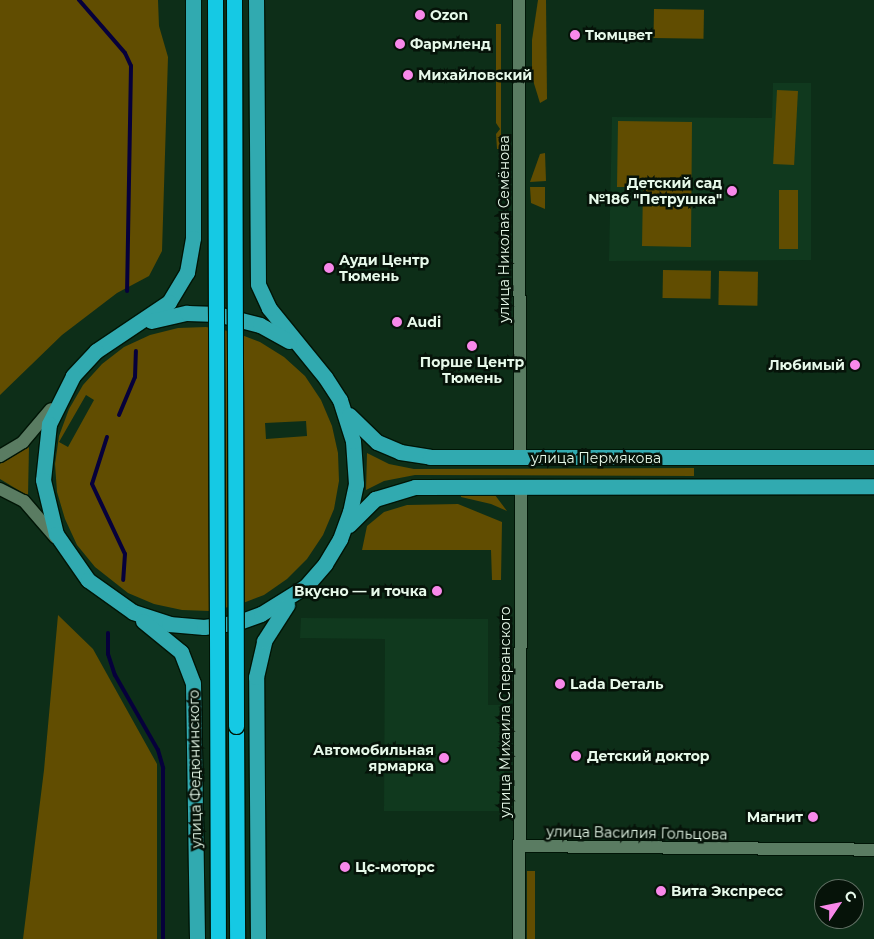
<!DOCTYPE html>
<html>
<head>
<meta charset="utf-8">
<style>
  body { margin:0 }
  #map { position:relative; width:874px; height:939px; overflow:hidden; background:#0d2e18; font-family:Montserrat,sans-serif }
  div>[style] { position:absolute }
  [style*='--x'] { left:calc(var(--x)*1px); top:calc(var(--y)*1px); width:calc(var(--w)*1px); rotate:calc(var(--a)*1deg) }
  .built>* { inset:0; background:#10391e }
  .green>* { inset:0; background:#614d01; transform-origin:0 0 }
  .stream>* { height:4px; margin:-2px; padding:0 2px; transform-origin:2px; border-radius:2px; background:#06003b }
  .roads { filter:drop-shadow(1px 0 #001506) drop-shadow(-1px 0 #001506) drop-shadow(0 1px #001506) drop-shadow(0 -1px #001506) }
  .minor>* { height:12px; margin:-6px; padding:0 6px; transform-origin:6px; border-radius:6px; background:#5a7c62 }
  .major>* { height:15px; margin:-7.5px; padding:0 7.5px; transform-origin:7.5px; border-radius:7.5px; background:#31aab0 }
  .highway>* { height:15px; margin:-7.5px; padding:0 7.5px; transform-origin:7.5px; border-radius:7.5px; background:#15c9e4 }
  .bridges { filter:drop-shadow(1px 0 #001506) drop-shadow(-1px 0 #001506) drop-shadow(0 1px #001506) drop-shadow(0 -1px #001506) }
  .highway-bridge>* { height:15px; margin:-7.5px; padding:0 7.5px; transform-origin:7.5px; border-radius:7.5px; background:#15c9e4 }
  .dots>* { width:14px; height:14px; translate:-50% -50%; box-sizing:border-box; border:2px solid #061309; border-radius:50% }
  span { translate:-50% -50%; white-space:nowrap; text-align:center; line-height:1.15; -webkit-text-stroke:5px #061309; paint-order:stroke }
  .poi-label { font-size:14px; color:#e7f9ea; font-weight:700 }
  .left { translate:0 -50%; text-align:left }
  .right { translate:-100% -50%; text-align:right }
  .street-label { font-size:14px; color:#e7f9ea }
  .north { position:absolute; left:814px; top:879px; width:50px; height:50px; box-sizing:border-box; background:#061309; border:1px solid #606f63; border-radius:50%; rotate:56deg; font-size:14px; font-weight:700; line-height:20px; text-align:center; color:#e7f9ea }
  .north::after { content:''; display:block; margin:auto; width:18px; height:22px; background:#f888ea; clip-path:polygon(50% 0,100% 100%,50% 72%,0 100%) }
</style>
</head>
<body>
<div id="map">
  <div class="built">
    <i style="clip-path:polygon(773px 83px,811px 83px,811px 260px,609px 261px,612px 117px,772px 118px)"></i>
    <i style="clip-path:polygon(301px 618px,488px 619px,488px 705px,504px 705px,504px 811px,384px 811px,385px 639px,300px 638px)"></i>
  </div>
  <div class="green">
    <i style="clip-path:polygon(0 0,158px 0,159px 26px,168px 57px,162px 251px,149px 276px,117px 293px,62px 335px,0 395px)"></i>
    <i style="clip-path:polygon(538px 0,546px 0,547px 99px,540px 103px,532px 77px,532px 40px)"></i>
    <i style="left:654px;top:9px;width:50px;height:29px;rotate:1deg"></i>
    <i style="clip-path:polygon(496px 24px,501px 24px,501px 149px,497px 149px,496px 134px,500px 129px,496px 123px)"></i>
    <i style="left:777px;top:90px;width:21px;height:74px;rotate:3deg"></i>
    <i style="clip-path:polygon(618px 121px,692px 122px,691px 247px,642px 246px,643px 187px,617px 187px)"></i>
    <i style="clip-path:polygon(545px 153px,546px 181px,530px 182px,540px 154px)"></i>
    <i style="clip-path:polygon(530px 187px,545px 187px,545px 209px,531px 203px)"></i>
    <i style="left:779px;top:190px;width:19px;height:59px"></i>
    <i style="left:663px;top:270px;width:48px;height:28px;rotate:1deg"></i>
    <i style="left:719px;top:271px;width:39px;height:34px;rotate:1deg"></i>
    <i style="clip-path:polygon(evenodd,206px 327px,234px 332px,260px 342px,284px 357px,305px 376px,321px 400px,332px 426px,338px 453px,339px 481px,334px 509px,323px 535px,307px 559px,287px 579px,264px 595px,238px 605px,210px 611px,182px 610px,154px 604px,128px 593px,95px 567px,77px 545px,65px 519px,57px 492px,55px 464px,59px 436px,69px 409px,83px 385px,102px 364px,124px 347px,150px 335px,178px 328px,206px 327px,86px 395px,94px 400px,68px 447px,59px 442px,86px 395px,206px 327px,306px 421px,307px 436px,266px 439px,265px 423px,306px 421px)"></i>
    <i style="clip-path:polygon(29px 446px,28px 496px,0 479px,0 464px)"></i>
    <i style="clip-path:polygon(367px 453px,389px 464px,414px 469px,694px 468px,694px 476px,415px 475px,384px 481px,366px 490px)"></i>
    <i style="clip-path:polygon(461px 494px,495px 495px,507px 511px,491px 504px,461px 497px)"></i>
    <i style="clip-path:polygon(458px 504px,502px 522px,501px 580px,492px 580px,491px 550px,362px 550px,367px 526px,384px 512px,407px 505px)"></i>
    <i style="clip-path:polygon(58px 615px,93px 649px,157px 764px,157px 939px,23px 939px,44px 770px)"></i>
    <i style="left:527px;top:871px;width:8px;height:68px"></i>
  </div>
  <div class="stream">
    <i style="--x:79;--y:0;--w:70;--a:49"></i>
    <i style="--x:125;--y:53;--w:14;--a:65"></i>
    <i style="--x:131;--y:66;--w:225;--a:91"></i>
    <i style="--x:119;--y:415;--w:41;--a:-67.2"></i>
    <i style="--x:135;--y:377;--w:26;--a:-88"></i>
    <i style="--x:107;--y:437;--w:49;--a:107.7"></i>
    <i style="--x:92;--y:484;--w:77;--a:64.8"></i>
    <i style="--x:125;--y:554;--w:26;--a:94"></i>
    <i style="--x:108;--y:633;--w:21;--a:90"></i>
    <i style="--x:108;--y:654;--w:22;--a:72"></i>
    <i style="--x:115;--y:675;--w:86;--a:60.2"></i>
    <i style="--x:158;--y:750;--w:19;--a:74"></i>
    <i style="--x:163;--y:768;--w:171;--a:90"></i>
  </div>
  <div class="roads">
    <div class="minor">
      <i style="--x:519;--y:0;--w:458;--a:89.9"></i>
      <i style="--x:0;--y:456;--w:27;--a:-31"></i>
      <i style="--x:23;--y:442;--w:43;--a:-49.7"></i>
      <i style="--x:0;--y:489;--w:27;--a:27"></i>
      <i style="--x:24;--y:501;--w:48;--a:49.3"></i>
      <i style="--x:519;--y:846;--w:355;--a:0.6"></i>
      <i style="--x:519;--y:939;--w:453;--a:-89.7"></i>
    </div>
    <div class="major">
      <i style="--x:193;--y:0;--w:238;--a:90"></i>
      <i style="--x:193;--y:238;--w:35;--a:100"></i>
      <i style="--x:187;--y:272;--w:35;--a:121"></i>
      <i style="--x:169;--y:302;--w:88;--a:146.1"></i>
      <i style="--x:96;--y:351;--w:34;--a:133"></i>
      <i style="--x:73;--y:376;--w:54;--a:116.6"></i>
      <i style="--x:49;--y:424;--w:56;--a:96.1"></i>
      <i style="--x:43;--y:480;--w:56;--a:76.5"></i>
      <i style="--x:56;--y:534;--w:56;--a:55.2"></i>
      <i style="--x:88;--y:580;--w:55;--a:35.4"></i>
      <i style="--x:133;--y:612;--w:38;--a:18"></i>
      <i style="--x:169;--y:624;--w:35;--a:5"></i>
      <i style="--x:204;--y:627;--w:35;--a:-8"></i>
      <i style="--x:239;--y:622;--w:23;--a:-20"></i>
      <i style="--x:261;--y:614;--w:53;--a:-31.9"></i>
      <i style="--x:306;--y:586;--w:29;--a:-49"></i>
      <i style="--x:325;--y:564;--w:29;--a:-59"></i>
      <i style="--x:340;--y:539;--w:29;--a:-70"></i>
      <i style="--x:350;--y:512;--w:29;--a:-78"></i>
      <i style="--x:356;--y:484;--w:43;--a:-94"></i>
      <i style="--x:353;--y:441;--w:43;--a:-107.6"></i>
      <i style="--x:340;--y:400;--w:27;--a:-123"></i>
      <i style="--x:325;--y:377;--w:89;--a:-129.1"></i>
      <i style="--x:269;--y:308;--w:26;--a:-115"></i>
      <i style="--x:258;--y:284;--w:284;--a:-90.4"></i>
      <i style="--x:151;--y:321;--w:37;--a:-13"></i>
      <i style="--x:187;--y:313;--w:30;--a:2"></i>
      <i style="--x:217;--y:314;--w:44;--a:14.3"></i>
      <i style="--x:260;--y:325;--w:33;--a:29"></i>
      <i style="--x:349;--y:415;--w:39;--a:44"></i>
      <i style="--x:377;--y:442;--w:25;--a:23"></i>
      <i style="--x:400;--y:452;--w:30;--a:9"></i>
      <i style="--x:430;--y:457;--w:444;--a:0"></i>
      <i style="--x:349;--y:525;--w:37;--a:-45"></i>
      <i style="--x:375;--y:499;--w:42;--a:-16.7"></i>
      <i style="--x:415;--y:487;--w:459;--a:-0.1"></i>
      <i style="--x:143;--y:621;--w:49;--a:39.2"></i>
      <i style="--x:181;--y:652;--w:33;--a:69"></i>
      <i style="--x:193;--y:683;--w:256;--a:89.1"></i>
      <i style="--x:258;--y:939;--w:262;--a:-90.4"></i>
      <i style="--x:256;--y:677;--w:37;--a:-77"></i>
      <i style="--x:264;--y:641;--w:43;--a:-57.4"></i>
    </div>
    <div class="highway">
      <i style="--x:236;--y:726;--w:213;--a:89.7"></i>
    </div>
  </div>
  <div class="bridges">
    <div class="highway-bridge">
      <i style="--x:215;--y:0;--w:939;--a:89.82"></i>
      <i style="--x:234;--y:0;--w:726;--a:89.84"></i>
    </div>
  </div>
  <div class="dots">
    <i style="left:420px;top:15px;background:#f888ea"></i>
    <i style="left:575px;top:35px;background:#f888ea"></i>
    <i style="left:400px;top:44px;background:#f888ea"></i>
    <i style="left:408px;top:75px;background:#f888ea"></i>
    <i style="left:732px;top:191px;background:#f888ea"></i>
    <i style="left:329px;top:268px;background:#f888ea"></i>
    <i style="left:397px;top:322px;background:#f888ea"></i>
    <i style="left:472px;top:346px;background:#f888ea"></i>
    <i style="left:855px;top:365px;background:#f888ea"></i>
    <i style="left:437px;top:591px;background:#f888ea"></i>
    <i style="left:560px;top:684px;background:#f888ea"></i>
    <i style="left:576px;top:756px;background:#f888ea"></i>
    <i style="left:444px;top:758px;background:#f888ea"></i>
    <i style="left:813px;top:817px;background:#f888ea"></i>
    <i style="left:345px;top:867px;background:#f888ea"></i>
    <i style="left:661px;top:891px;background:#f888ea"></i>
  </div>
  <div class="poi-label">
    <span class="left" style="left:430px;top:15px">Ozon</span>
    <span class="left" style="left:585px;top:35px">Тюмцвет</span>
    <span class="left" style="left:410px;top:44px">Фармленд</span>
    <span class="left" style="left:418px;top:75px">Михайловский</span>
    <span class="right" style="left:722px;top:191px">Детский сад<br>№186 "Петрушка"</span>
    <span class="left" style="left:339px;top:268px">Ауди Центр<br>Тюмень</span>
    <span class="left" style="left:407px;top:322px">Audi</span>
    <span style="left:472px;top:370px">Порше Центр<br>Тюмень</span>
    <span class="right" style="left:845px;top:365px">Любимый</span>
    <span class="right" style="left:427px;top:591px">Вкусно — и точка</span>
    <span class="left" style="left:570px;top:684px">Lada Dеталь</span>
    <span class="right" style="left:434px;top:758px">Автомобильная<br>ярмарка</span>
    <span class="left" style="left:587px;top:756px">Детский доктор</span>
    <span class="right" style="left:803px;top:817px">Магнит</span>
    <span class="left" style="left:355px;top:867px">Цс-моторс</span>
    <span class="left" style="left:671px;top:891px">Вита Экспресс</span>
  </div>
  <div class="street-label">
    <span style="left:504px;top:229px;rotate:-90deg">улица Николая Семёнова</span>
    <span style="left:596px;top:458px">улица Пермякова</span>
    <span style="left:505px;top:712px;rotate:-90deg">улица Михаила Сперанского</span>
    <span style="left:195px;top:769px;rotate:-91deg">улица Федюнинского</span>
    <span style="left:637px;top:833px;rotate:1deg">улица Василия Гольцова</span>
  </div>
  <div class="north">С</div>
</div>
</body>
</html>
